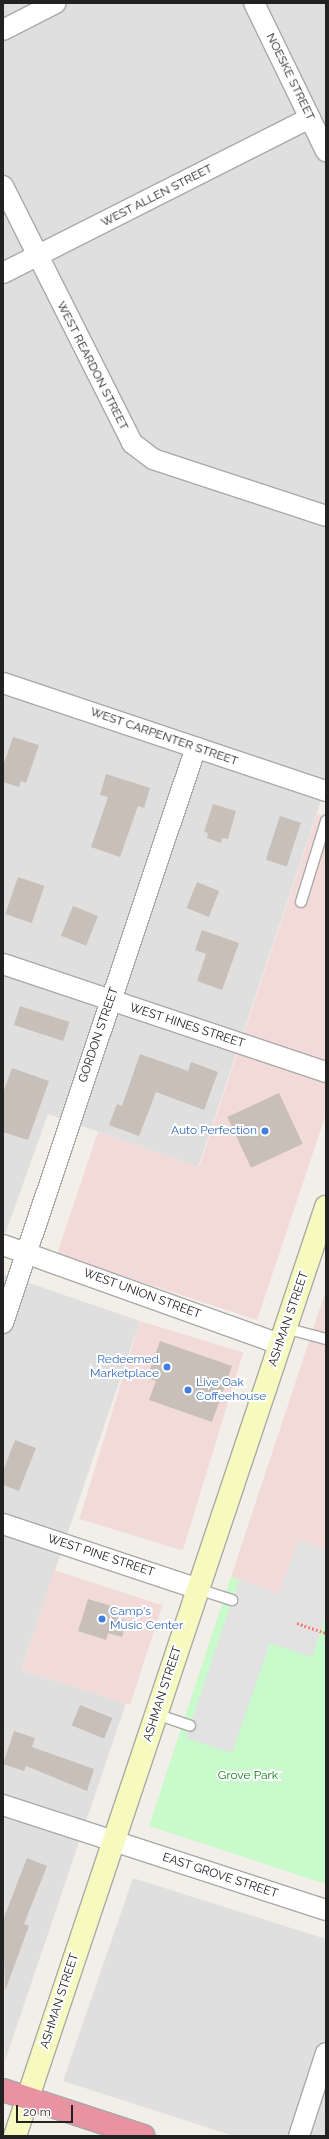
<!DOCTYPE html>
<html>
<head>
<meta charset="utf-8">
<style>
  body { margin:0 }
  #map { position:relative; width:329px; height:2139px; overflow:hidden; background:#f2efe9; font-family:Raleway,sans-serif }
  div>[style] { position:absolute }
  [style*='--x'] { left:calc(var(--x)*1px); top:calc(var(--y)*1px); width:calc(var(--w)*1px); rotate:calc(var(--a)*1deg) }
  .residential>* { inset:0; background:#e0dfdf }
  .commercial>* { inset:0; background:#f2dad9; transform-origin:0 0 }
  .park>* { inset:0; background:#c8facc }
  .parking>* { inset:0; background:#e2e2e2 }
  .building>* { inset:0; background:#c7bfb8; transform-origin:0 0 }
  .path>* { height:2.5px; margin-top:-1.25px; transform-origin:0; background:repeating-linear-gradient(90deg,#fa8072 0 2px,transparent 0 4px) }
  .roads { filter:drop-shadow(1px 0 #a9a9a9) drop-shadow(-1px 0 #a9a9a9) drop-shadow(0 1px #a9a9a9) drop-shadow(0 -1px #a9a9a9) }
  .lane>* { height:10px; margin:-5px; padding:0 5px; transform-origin:5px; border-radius:5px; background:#fff }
  .street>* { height:20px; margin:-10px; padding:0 10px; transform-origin:10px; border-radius:10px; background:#fff }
  .secondary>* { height:22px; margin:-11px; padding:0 11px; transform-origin:11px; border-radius:11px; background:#f7fabf }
  .highway>* { height:22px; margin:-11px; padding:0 11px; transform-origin:11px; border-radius:11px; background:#e892a2 }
  .dots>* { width:11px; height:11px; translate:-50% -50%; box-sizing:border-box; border:2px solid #fff; border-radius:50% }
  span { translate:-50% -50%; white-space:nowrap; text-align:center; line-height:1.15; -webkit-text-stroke:4px #fff; paint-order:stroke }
  .street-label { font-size:12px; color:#222 }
  .shop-label { font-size:12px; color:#366cbe }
  .right { translate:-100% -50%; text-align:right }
  .left { translate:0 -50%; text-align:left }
  .park-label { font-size:12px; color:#0c8416 }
  .frame { position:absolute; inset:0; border:4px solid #222; pointer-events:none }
  .scale { position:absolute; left:16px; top:2105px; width:57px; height:18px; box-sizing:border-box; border:2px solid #222; border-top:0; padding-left:5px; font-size:12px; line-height:14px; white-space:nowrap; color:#222; -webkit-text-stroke:3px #fff; paint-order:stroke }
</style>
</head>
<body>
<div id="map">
  <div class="residential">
    <i style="clip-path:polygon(3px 3px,326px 3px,326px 786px,198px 1167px,48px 1114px,3px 1240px)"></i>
    <i style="clip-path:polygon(3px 1274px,140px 1321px,21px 1670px,126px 1703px,5px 2061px)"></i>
    <i style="clip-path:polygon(133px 1878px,326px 1939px,326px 2136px,234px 2136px,63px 2081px)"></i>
  </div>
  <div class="commercial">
    <i style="clip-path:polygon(317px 814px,326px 818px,326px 1114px,257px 1320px,57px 1254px,98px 1132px,199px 1167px)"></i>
    <i style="clip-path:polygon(326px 1290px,326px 1611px,231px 1577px)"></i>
    <i style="left:140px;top:1321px;width:108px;height:207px;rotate:17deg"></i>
    <i style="left:54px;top:1570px;width:114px;height:105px;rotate:18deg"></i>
  </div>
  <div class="park">
    <i style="clip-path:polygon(231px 1577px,326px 1611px,326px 1884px,149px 1826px)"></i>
  </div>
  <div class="parking">
    <i style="clip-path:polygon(298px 1540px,326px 1550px,326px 1615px,312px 1657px,270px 1643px,232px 1753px,186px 1738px,239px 1580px,279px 1594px)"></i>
  </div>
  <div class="building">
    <i style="clip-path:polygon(13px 737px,39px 745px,26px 783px,21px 781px,19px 787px,3px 782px,3px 766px)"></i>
    <i style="clip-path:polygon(106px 774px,150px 788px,144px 808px,138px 806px,120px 857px,91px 847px,108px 797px,100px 795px)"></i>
    <i style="clip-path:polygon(213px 804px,236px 811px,228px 839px,222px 838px,221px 843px,207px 838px,208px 833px,204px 832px)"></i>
    <i style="left:280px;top:816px;width:22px;height:46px;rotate:18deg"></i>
    <i style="left:18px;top:877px;width:28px;height:39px;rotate:19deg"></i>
    <i style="left:197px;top:882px;width:24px;height:28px;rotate:22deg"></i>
    <i style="left:73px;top:906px;width:27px;height:32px;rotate:22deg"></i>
    <i style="clip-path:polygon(202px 930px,239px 943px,222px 990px,197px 981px,206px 954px,195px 950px)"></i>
    <i style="left:20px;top:1006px;width:52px;height:20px;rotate:18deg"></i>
    <i style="clip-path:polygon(140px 1054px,188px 1071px,191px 1062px,218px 1072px,204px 1110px,156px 1092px,139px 1136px,109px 1125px,117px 1104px,122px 1106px)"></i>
    <i style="clip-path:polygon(12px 1068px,49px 1081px,28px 1140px,3px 1132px,3px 1093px)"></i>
    <i style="left:279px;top:1093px;width:56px;height:57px;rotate:65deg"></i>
    <i style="clip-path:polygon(160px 1341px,232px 1366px,212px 1422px,149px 1400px,156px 1381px,147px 1378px)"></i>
    <i style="clip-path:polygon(15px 1440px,36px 1448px,19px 1491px,3px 1485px,3px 1471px)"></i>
    <i style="clip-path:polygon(88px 1599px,118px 1608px,115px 1617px,127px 1621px,122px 1637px,108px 1633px,106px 1640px,78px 1631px)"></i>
    <i style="left:80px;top:1705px;width:35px;height:22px;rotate:22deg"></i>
    <i style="clip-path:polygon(14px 1731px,35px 1738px,32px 1747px,94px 1769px,87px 1791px,26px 1766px,24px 1771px,3px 1764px)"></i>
    <i style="clip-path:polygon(27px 1858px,47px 1866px,24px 1924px,29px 1926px,5px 1991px,3px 1920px)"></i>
  </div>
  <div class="path">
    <i style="--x:297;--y:1623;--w:31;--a:19"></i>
  </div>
  <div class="roads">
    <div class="lane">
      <i style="--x:301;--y:902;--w:85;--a:-72.8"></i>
      <i style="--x:285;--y:1328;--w:42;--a:15"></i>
      <i style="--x:198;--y:1589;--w:36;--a:18"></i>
      <i style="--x:156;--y:1714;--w:36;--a:19"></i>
    </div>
    <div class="street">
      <i style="--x:254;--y:3;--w:165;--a:64.1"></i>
      <i style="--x:3;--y:30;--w:59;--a:-27"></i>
      <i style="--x:3;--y:186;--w:288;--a:63.3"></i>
      <i style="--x:132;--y:443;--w:26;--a:37"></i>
      <i style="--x:153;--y:459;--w:182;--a:18.2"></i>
      <i style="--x:3;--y:273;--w:344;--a:-26.8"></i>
      <i style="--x:3;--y:683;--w:341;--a:18.5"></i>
      <i style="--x:3;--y:964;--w:341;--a:18.5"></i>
      <i style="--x:3;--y:1245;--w:294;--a:19.7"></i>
      <i style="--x:3;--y:1323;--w:607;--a:-71.48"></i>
      <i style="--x:3;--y:1524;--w:206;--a:18.4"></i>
      <i style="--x:3;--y:1805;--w:340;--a:18"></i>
      <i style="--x:299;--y:2136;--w:87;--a:-72"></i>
    </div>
    <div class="secondary">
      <i style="--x:15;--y:2136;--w:980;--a:-71.49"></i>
    </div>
    <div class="highway">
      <i style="--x:3;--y:2090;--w:148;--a:18.1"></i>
    </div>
  </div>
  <div class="dots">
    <i style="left:265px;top:1131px;background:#3f7fe0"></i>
    <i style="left:167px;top:1367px;background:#3f7fe0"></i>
    <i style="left:188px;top:1390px;background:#3f7fe0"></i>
    <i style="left:102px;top:1619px;background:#3f7fe0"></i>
  </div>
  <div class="street-label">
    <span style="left:290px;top:77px;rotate:64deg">NOESKE STREET</span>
    <span style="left:157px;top:196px;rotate:-27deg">WEST ALLEN STREET</span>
    <span style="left:92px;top:366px;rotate:63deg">WEST REARDON STREET</span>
    <span style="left:164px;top:737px;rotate:19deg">WEST CARPENTER STREET</span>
    <span style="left:187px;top:1026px;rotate:18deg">WEST HINES STREET</span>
    <span style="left:99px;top:1035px;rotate:-71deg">GORDON STREET</span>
    <span style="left:142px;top:1294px;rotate:20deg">WEST UNION STREET</span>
    <span style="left:289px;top:1319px;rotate:-71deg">ASHMAN STREET</span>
    <span style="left:101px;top:1556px;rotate:18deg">WEST PINE STREET</span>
    <span style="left:163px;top:1694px;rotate:-72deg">ASHMAN STREET</span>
    <span style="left:220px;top:1876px;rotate:18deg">EAST GROVE STREET</span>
    <span style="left:60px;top:2001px;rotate:-72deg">ASHMAN STREET</span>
  </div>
  <div class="shop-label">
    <span class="right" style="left:257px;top:1131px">Auto Perfection</span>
    <span class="right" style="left:159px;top:1367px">Redeemed<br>Marketplace</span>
    <span class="left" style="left:196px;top:1390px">Live Oak<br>Coffeehouse</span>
    <span class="left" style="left:110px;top:1619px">Camp's<br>Music Center</span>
  </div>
  <div class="park-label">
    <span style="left:248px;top:1776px">Grove Park</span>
  </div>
  <div class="frame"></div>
  <div class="scale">20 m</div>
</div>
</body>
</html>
